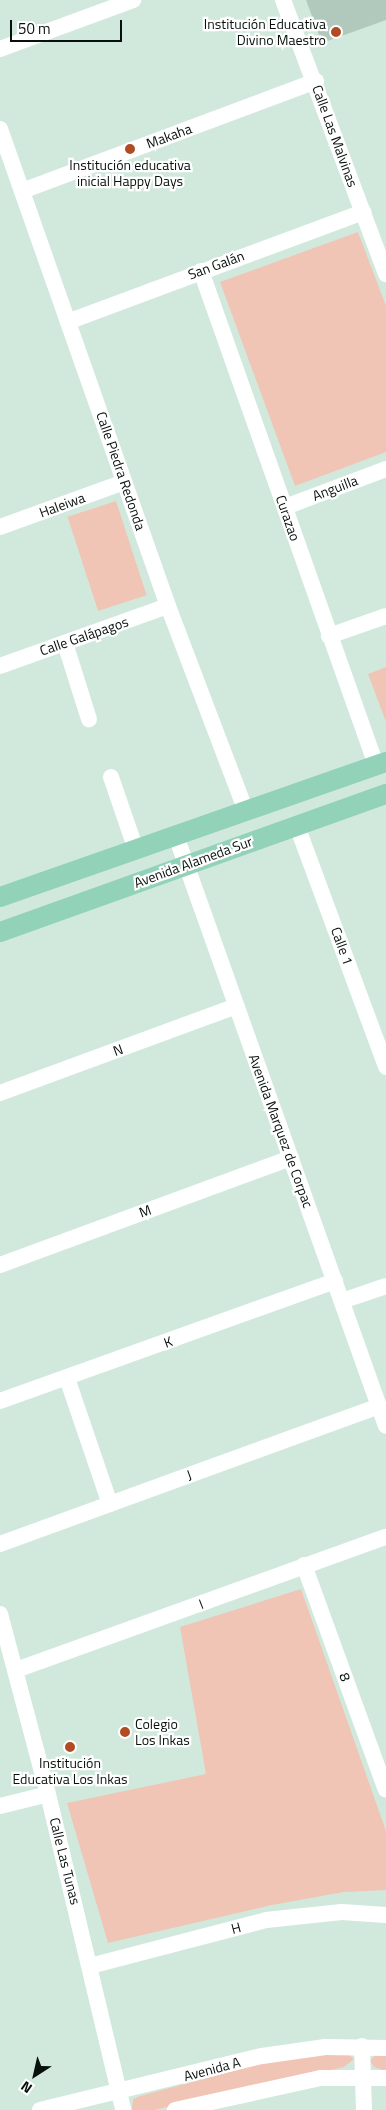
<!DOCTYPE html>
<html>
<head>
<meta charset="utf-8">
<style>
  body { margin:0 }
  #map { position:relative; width:386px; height:2110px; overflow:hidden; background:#d1e9dd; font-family:"Titillium Web",sans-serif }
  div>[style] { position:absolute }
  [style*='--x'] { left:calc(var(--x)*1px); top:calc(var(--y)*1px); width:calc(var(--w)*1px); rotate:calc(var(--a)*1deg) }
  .green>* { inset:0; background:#f1c5b6; transform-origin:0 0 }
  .building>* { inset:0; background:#b1c9bd }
  .minor>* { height:16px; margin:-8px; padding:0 8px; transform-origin:8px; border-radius:8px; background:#fff }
  .major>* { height:20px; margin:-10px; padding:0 10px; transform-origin:10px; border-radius:10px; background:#92d2b9 }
  .dots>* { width:14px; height:14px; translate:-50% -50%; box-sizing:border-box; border:2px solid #fff; border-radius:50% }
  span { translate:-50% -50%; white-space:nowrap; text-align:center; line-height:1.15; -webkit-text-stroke:4.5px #fff; paint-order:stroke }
  .poi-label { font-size:14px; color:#08110d }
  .right { translate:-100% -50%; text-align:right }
  .left { translate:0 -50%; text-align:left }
  .street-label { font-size:14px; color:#08110d }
  .north { position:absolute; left:10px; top:2050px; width:50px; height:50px; -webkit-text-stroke:4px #fff; paint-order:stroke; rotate:215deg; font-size:14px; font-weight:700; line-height:20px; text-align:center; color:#08110d }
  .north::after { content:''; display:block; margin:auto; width:18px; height:22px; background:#08110d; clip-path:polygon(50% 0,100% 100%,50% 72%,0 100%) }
  .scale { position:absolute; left:10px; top:20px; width:112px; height:22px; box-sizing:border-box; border:2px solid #08110d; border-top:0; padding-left:6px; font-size:15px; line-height:18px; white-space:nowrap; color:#08110d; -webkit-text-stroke:4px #fff; paint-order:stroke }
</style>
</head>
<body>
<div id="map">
  <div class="green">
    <i style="clip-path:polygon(358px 232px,386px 306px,386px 452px,295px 486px,220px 282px)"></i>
    <i style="left:116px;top:501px;width:99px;height:51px;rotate:72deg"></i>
    <i style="clip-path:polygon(386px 667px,386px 722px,368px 674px)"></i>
    <i style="clip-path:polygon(301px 1589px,386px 1831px,386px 1890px,344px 1892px,272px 1905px,108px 1943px,67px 1803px,206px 1774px,180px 1627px)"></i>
    <i style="clip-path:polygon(346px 2052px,354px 2059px,344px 2067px,154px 2110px,132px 2110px,133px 2099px,140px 2096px,286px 2057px)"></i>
    <i style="clip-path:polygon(377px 2053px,386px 2053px,386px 2071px,374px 2067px,370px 2061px)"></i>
  </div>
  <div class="building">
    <i style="clip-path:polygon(306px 0,386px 0,386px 20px,322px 43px)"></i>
  </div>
  <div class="minor">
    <i style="--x:283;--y:0;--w:293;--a:69.4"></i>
    <i style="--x:0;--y:49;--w:142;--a:-20.2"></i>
    <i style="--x:0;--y:129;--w:506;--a:70.6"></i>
    <i style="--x:168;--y:606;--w:219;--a:69.2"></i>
    <i style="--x:22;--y:191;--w:314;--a:-20.5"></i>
    <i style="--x:201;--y:271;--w:524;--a:70.49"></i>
    <i style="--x:70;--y:321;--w:313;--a:-20.4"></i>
    <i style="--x:285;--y:507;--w:108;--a:-20.6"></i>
    <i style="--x:0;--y:527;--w:132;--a:-19.9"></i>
    <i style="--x:329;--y:636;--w:60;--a:-19.3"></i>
    <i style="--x:65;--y:643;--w:80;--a:72.5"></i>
    <i style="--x:0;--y:666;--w:178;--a:-19.7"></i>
    <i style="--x:111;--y:777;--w:77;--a:71.1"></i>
    <i style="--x:297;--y:826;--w:257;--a:69.7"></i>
    <i style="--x:176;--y:836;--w:626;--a:70.41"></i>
    <i style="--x:0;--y:1093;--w:252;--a:-20.2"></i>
    <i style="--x:0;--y:1265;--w:310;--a:-20.2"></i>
    <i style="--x:342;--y:1301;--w:46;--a:-18.8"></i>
    <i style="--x:67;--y:1378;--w:133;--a:71.2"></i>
    <i style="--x:0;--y:1401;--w:356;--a:-19.7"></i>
    <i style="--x:0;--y:1544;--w:403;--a:-20"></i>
    <i style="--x:304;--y:1565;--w:239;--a:70"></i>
    <i style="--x:0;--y:1614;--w:186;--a:75.1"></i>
    <i style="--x:48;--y:1794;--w:325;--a:76.6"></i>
    <i style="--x:16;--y:1670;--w:393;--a:-19.8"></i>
    <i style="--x:0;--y:1806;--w:49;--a:-14"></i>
    <i style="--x:90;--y:1966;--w:182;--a:-14.6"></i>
    <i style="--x:266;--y:1920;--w:76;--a:-6"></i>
    <i style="--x:342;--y:1912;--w:44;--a:3.9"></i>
    <i style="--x:362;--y:2046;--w:64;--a:88.2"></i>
    <i style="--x:40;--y:2110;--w:228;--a:-13.7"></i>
    <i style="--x:262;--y:2056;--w:64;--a:-8.1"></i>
    <i style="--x:325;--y:2047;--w:61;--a:0.9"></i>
    <i style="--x:175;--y:2110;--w:149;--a:-12.4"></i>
    <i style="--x:321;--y:2078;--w:65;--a:0"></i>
  </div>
  <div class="major">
    <i style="--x:0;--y:897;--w:409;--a:-19.3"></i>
    <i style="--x:0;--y:932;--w:410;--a:-19.7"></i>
  </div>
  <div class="dots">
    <i style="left:336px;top:32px;background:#b24b23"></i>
    <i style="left:130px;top:149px;background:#b24b23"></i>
    <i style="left:125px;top:1732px;background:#b24b23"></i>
    <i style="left:70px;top:1747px;background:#b24b23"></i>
  </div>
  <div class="poi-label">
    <span class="right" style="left:326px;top:32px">Institución Educativa<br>Divino Maestro</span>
    <span style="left:130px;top:173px">Institución educativa<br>inicial Happy Days</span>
    <span class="left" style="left:135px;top:1732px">Colegio<br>Los Inkas</span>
    <span style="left:70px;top:1771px">Institución<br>Educativa Los Inkas</span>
  </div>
  <div class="street-label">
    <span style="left:169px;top:136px;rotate:-20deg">Makaha</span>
    <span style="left:335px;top:136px;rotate:70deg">Calle Las Malvinas</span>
    <span style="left:216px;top:265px;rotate:-20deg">San Galán</span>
    <span style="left:121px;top:471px;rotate:71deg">Calle Piedra Redonda</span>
    <span style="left:335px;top:488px;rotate:-21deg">Anguilla</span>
    <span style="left:62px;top:505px;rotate:-20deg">Haleiwa</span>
    <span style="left:288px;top:518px;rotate:71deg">Curazao</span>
    <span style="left:84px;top:636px;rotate:-19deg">Calle Galápagos</span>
    <span style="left:193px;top:862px;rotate:-20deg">Avenida Alameda Sur</span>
    <span style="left:342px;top:946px;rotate:70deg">Calle 1</span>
    <span style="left:118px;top:1050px;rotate:-20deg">N</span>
    <span style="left:281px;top:1131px;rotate:70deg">Avenida Marquez de Corpac</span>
    <span style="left:145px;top:1211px;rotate:-20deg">M</span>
    <span style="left:168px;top:1342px;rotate:-20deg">K</span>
    <span style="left:189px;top:1475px;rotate:-20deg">J</span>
    <span style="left:201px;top:1604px;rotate:-21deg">I</span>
    <span style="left:345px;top:1677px;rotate:70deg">8</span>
    <span style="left:65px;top:1861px;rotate:76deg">Calle Las Tunas</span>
    <span style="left:236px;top:1928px;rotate:-15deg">H</span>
    <span style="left:212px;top:2069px;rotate:-15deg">Avenida A</span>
  </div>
  <div class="north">N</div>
  <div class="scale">50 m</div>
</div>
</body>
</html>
